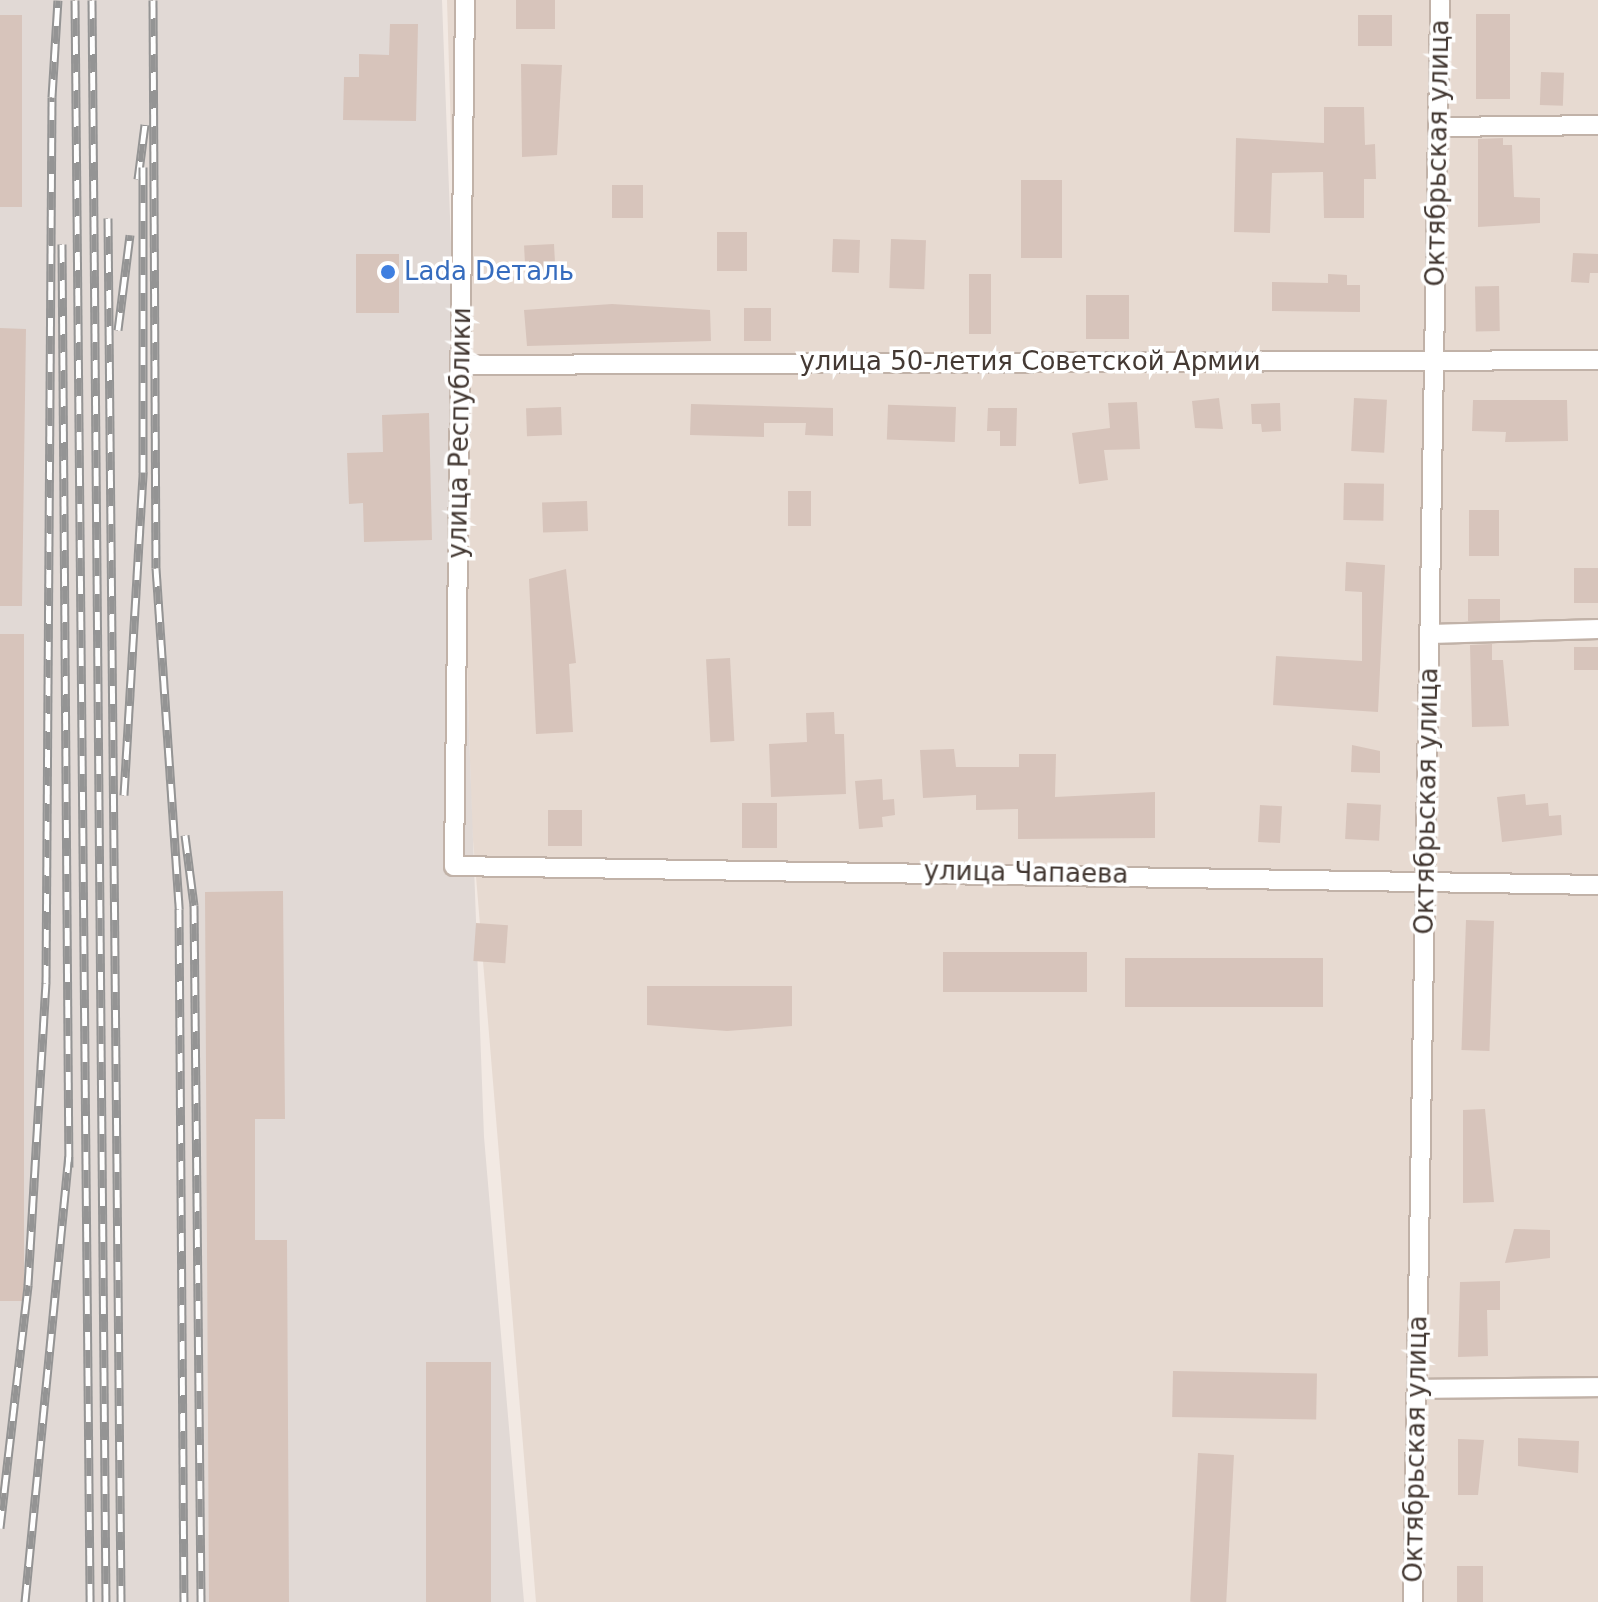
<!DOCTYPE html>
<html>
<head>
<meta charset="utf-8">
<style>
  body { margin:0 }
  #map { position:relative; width:1598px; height:1602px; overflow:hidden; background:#f2e9e3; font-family:"DejaVu Sans",sans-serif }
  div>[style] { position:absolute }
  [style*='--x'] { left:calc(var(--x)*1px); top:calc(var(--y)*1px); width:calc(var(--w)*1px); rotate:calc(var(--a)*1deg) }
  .residential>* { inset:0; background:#e7dad1 }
  .industrial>* { inset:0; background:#e1d9d5 }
  .building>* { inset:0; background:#d7c4bb; transform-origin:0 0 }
  .roads { filter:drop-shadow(2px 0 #c1b2a8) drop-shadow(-2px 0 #c1b2a8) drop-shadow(0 2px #c1b2a8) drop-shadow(0 -2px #c1b2a8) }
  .minor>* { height:18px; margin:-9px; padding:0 9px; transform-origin:9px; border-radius:9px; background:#fff }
  .rail>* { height:9px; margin-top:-4.5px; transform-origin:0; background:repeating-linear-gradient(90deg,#fff 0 18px,#949494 0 36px); box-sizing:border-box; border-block:2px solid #949494 }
  .dots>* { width:22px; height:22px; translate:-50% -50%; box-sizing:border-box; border:4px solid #fff; border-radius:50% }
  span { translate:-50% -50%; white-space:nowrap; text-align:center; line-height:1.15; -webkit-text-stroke:7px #fff; paint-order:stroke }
  .street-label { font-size:26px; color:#443933 }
  .shop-label { font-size:26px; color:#366cbe }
  .left { translate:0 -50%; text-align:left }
</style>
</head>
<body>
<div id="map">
  <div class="residential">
    <i style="clip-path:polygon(447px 0,1598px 0,1598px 1602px,536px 1602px,472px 828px)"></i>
  </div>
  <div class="industrial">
    <i style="clip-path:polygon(0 0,442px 0,484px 1137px,524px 1602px,0 1602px)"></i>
  </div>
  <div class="building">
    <i style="left:516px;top:0;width:39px;height:29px"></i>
    <i style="left:1476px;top:14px;width:34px;height:85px"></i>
    <i style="left:0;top:15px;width:22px;height:192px"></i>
    <i style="left:1358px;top:15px;width:34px;height:31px"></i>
    <i style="clip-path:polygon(390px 24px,418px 24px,416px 121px,343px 120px,344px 77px,359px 77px,359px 54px,389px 55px)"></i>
    <i style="clip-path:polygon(521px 64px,562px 65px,557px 155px,522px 157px)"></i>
    <i style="left:1541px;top:72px;width:23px;height:33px;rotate:2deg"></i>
    <i style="clip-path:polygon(1324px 107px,1364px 107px,1365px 145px,1375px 144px,1376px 179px,1364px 179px,1364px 218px,1324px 218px,1323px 172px,1272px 173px,1270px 233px,1234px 232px,1236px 138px,1324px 143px)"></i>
    <i style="clip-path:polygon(1503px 138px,1503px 145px,1512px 145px,1514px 197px,1540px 198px,1540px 223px,1478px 227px,1478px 139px)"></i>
    <i style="left:1021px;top:180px;width:41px;height:78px"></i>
    <i style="left:612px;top:185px;width:31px;height:33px"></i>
    <i style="left:717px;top:232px;width:30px;height:39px"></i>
    <i style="left:833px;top:239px;width:27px;height:33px;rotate:2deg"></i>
    <i style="left:891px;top:239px;width:35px;height:49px;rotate:2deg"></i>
    <i style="left:554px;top:244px;width:35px;height:30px;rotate:87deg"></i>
    <i style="clip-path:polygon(1573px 253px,1598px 254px,1598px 273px,1590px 273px,1589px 283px,1571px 282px)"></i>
    <i style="left:356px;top:254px;width:43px;height:59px"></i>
    <i style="left:969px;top:274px;width:22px;height:60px"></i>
    <i style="clip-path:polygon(1328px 274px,1347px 275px,1347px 285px,1360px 285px,1360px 312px,1272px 311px,1272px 282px,1328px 283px)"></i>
    <i style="left:1499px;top:286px;width:45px;height:24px;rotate:89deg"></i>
    <i style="left:1086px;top:295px;width:43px;height:44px"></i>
    <i style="clip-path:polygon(612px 304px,710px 310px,711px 341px,527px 346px,524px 310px)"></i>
    <i style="left:744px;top:308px;width:27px;height:33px"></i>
    <i style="clip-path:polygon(0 328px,26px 329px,22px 606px,0 606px)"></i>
    <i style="clip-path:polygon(1219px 398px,1223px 429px,1195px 428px,1192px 401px)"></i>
    <i style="left:1354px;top:398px;width:33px;height:53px;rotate:3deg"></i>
    <i style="clip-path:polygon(1473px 400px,1567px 400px,1568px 441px,1505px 442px,1506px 432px,1472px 431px)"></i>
    <i style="clip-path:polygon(1137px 402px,1140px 449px,1104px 450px,1108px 480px,1079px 484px,1072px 433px,1110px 428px,1108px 403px)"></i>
    <i style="clip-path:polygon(1280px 403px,1281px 431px,1262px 432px,1261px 424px,1252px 424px,1251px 404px)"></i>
    <i style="clip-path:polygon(691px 404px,833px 408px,833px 436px,805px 435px,806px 423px,764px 423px,764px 437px,690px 435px)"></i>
    <i style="left:561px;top:407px;width:28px;height:35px;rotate:88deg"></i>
    <i style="left:956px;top:407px;width:35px;height:68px;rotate:92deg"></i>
    <i style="clip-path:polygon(988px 408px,1017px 408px,1016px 446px,1000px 446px,1000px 431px,987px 431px)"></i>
    <i style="clip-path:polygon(429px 413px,432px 540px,364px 542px,363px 503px,349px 504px,347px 453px,383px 452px,382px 415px)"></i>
    <i style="left:1344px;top:483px;width:40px;height:37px;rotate:1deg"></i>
    <i style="left:788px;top:491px;width:23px;height:35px"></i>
    <i style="left:587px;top:501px;width:30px;height:45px;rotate:88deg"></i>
    <i style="left:1469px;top:510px;width:30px;height:46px"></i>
    <i style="clip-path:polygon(1346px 562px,1385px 565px,1378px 712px,1273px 705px,1276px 656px,1362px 661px,1362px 592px,1345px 591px)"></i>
    <i style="left:1574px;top:568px;width:24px;height:35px"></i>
    <i style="clip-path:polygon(566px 569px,576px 663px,569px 664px,573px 732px,536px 734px,529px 579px)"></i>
    <i style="left:1468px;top:599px;width:32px;height:22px"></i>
    <i style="left:24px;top:634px;width:667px;height:24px;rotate:90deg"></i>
    <i style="clip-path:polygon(1492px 644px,1492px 660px,1503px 660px,1509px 726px,1472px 727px,1470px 645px)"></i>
    <i style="left:1574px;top:647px;width:24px;height:23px"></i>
    <i style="left:730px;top:658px;width:83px;height:24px;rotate:87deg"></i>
    <i style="clip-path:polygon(834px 712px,835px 734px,844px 734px,846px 794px,771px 797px,769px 744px,807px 742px,806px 713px)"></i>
    <i style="clip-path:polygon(1352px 745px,1380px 751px,1380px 773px,1351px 772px)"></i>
    <i style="clip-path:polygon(954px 749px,956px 767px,1019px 767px,1019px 754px,1056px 754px,1055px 797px,1155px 792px,1155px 838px,1018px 839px,1018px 809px,976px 810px,976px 795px,923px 798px,920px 750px)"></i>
    <i style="clip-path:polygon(882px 779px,883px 800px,894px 799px,895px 815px,882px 817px,883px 827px,859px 829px,855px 781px)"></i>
    <i style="clip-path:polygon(1525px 794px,1526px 805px,1548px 803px,1549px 816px,1561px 815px,1562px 835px,1502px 842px,1497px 797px)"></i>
    <i style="left:742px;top:803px;width:35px;height:45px"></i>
    <i style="left:1347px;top:803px;width:34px;height:36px;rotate:3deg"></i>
    <i style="left:1260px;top:805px;width:22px;height:37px;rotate:3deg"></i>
    <i style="left:548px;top:810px;width:34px;height:36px"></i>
    <i style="clip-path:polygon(283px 891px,285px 1119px,255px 1119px,255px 1240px,287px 1240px,289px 1602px,209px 1602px,205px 892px)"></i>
    <i style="left:1466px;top:920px;width:28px;height:130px;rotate:2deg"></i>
    <i style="left:476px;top:923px;width:32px;height:38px;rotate:4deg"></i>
    <i style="left:943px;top:952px;width:144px;height:40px"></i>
    <i style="left:1323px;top:958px;width:49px;height:198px;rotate:90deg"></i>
    <i style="clip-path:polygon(647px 986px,792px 986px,792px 1026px,727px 1031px,647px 1025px)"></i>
    <i style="clip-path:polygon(1485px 1109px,1494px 1202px,1463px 1203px,1463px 1110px)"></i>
    <i style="clip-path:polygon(1514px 1229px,1550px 1230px,1550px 1258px,1505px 1263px)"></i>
    <i style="clip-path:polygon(1500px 1281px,1500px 1310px,1487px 1310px,1488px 1356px,1458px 1357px,1460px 1282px)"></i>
    <i style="left:426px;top:1362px;width:65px;height:240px"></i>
    <i style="left:1173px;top:1371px;width:144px;height:46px;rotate:1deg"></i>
    <i style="clip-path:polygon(1518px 1438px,1579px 1441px,1578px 1473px,1518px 1466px)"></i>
    <i style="clip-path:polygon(1458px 1439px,1484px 1440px,1478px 1495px,1458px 1495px)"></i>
    <i style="left:1198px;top:1453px;width:36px;height:149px;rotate:3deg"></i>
    <i style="left:1457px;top:1566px;width:26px;height:36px"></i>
  </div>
  <div class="roads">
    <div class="minor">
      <i style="--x:465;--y:0;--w:866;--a:90.73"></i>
      <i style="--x:454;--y:866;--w:1144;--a:0.95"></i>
      <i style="--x:1440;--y:127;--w:158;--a:-0.7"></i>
      <i style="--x:462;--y:365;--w:1136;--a:-0.25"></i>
      <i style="--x:1431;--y:634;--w:167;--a:-1.7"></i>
      <i style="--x:1417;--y:1389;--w:181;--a:-0.6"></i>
      <i style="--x:1413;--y:1602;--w:1602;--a:-89.03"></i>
    </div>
  </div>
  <div class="rail">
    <i style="--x:75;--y:0;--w:1602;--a:89.46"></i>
    <i style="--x:92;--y:0;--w:1602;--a:89.5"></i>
    <i style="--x:153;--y:0;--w:568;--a:89.7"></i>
    <i style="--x:156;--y:568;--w:342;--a:86.1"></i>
    <i style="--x:179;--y:909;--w:693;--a:89.59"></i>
    <i style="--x:138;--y:179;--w:55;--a:-82.7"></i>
    <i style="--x:108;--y:218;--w:1384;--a:89.46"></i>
    <i style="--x:62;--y:244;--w:923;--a:89.57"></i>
    <i style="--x:118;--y:330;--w:96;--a:-82.8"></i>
    <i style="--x:124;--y:795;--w:324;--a:-86.6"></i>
    <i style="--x:143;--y:472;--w:305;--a:-90"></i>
    <i style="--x:185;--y:835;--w:71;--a:82.7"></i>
    <i style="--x:194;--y:905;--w:697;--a:89.42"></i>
    <i style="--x:0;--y:1528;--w:245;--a:-83.4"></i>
    <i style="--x:28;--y:1285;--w:303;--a:-86.6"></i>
    <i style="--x:46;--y:983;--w:886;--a:-89.61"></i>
    <i style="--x:52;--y:97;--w:97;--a:-86.5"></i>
    <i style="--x:25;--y:1602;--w:448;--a:-84.4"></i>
  </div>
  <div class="dots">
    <i style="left:388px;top:272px;background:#3f7fe0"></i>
  </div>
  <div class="street-label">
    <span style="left:1438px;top:153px;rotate:-89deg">Октябрьская улица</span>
    <span style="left:1030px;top:362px">улица 50-летия Советской Армии</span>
    <span style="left:460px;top:433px;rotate:-89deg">улица Республики</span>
    <span style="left:1427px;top:801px;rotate:-89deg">Октябрьская улица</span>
    <span style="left:1026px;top:873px;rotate:1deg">улица Чапаева</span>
    <span style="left:1416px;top:1449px;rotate:-89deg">Октябрьская улица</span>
  </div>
  <div class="shop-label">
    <span class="left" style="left:404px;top:272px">Lada Dеталь</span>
  </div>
</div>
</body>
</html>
